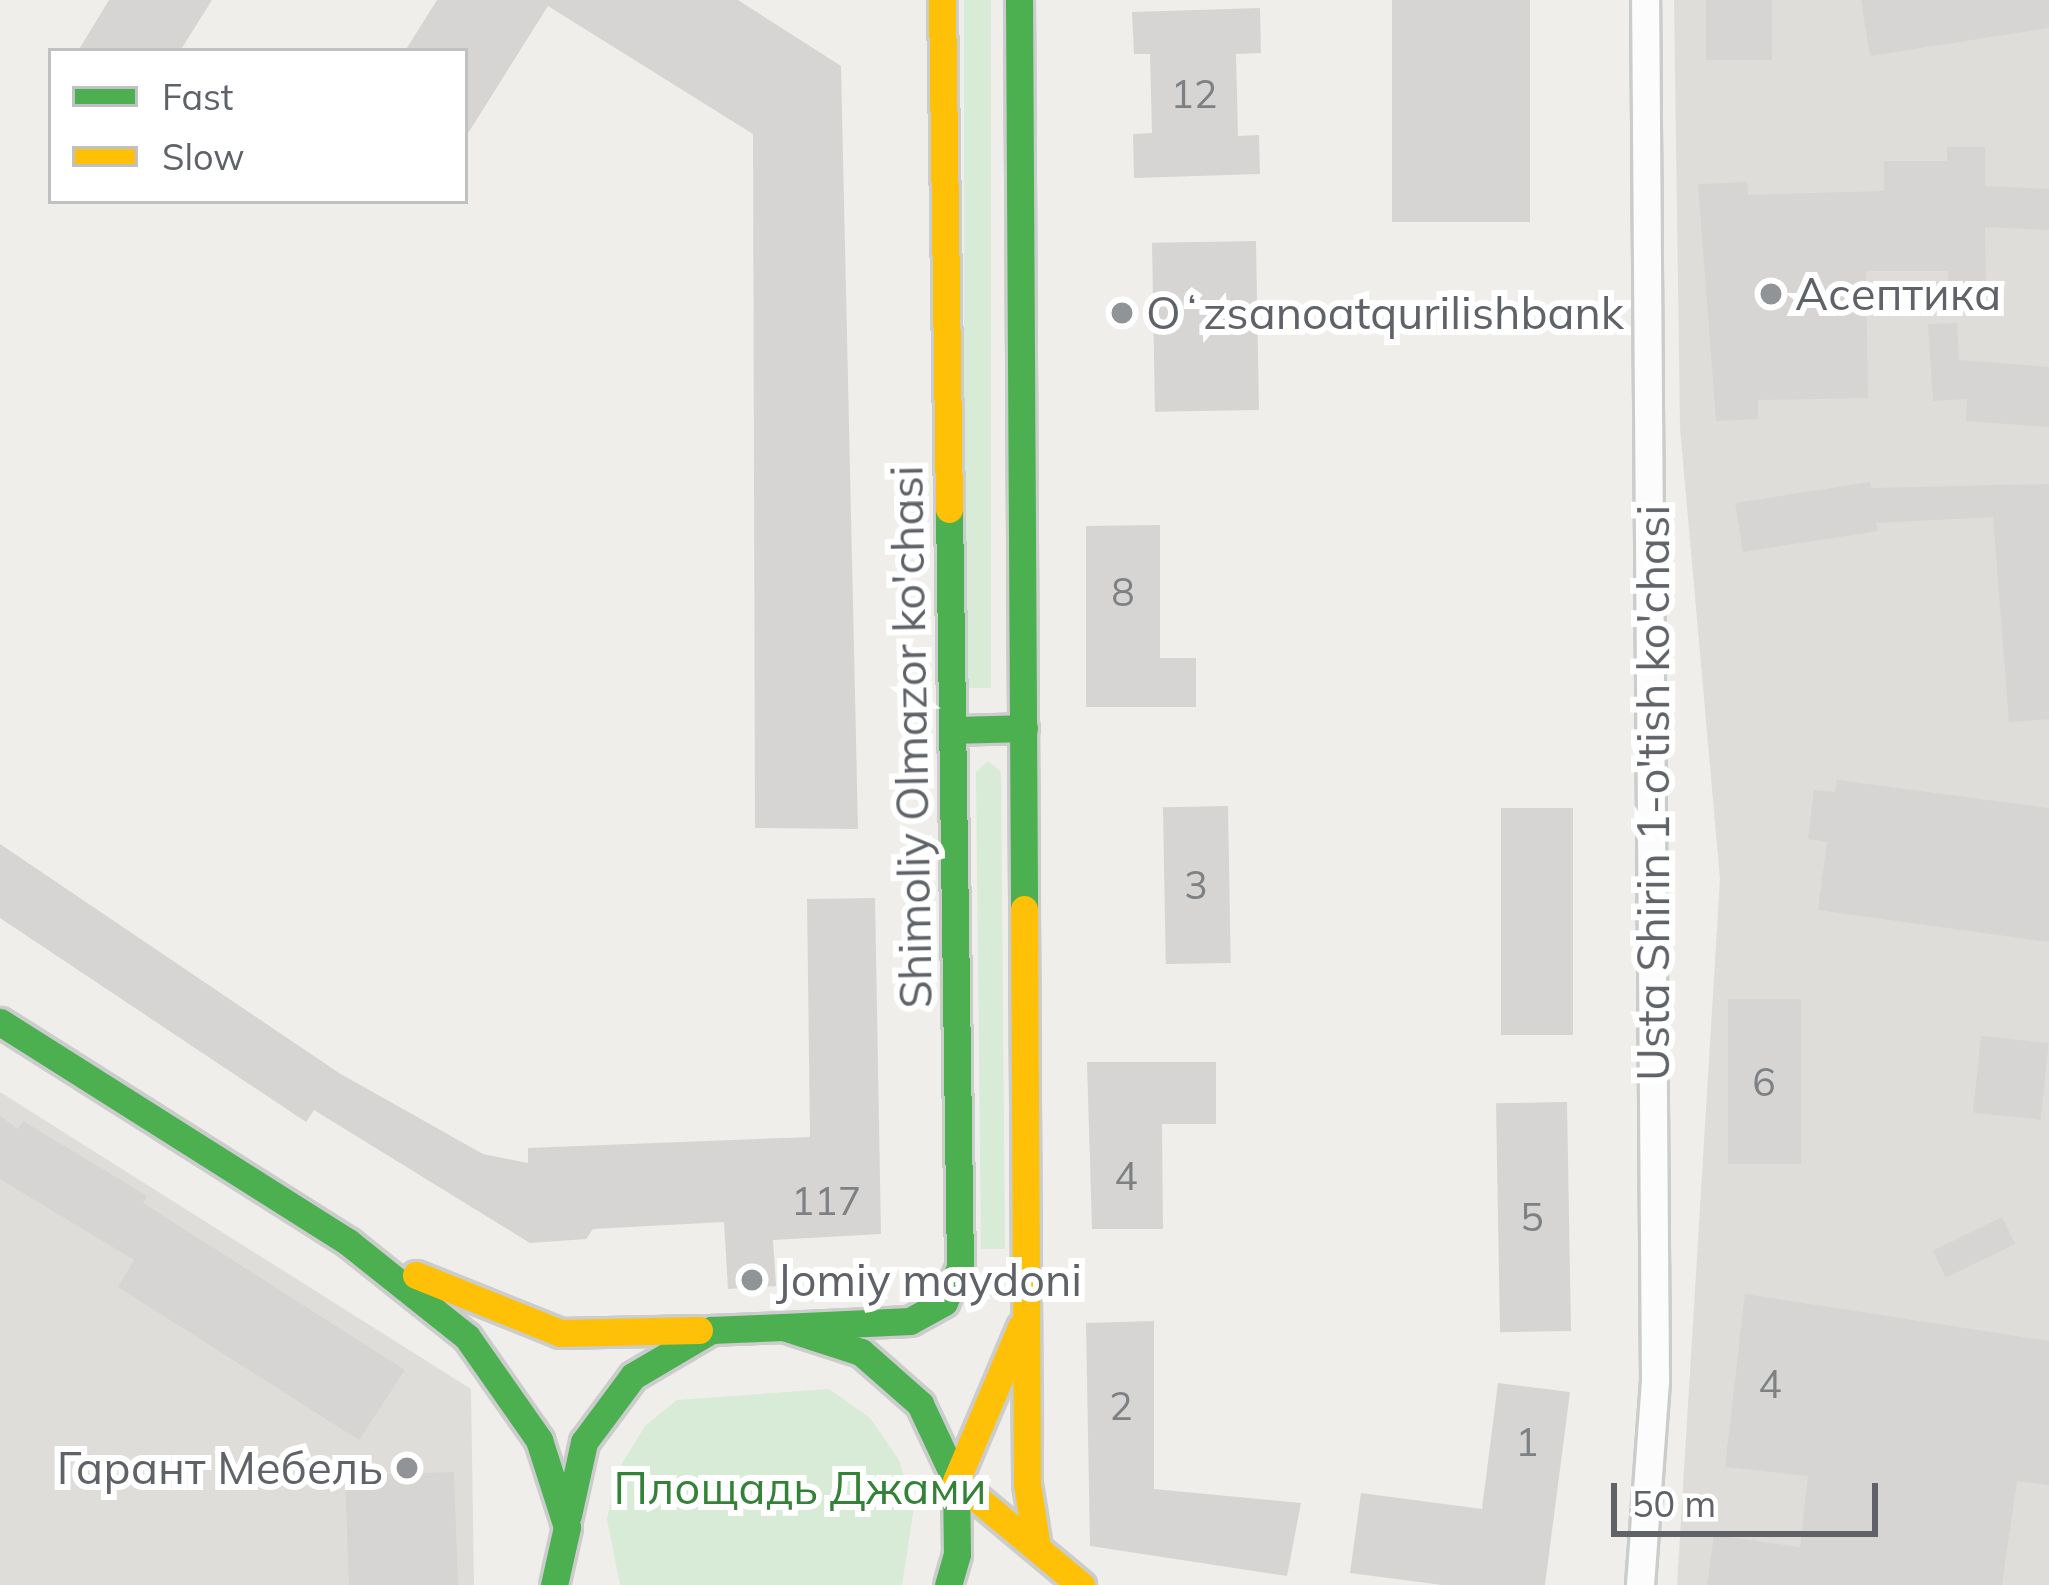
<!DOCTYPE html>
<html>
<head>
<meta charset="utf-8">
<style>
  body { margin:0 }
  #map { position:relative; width:2049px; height:1585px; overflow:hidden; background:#efeeea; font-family:Mulish,sans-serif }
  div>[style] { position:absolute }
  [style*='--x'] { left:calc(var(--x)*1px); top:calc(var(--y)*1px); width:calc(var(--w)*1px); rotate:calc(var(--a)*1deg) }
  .industrial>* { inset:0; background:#dfddda }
  .green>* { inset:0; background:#d8ebd6; transform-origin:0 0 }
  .building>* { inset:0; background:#d6d5d3; transform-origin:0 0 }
  .roads { filter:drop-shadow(3px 0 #cbcccc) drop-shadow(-3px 0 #cbcccc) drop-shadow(0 3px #cbcccc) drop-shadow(0 -3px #cbcccc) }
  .street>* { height:27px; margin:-13.5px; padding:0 13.5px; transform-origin:13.5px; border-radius:13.5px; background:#fdfcfc }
  .fast>* { height:27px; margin:-13.5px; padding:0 13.5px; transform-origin:13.5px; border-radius:13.5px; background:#4caf50 }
  .slow>* { height:27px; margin:-13.5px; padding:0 13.5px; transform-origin:13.5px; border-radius:13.5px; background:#ffc107 }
  .dots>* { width:33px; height:33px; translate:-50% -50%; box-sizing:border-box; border:6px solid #fff; border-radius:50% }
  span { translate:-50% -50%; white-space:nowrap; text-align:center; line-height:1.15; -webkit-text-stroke:12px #fff; paint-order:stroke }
  .number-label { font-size:39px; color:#7e8184 }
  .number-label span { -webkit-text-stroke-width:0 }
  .poi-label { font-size:45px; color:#5f6368 }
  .left { translate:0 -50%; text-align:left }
  .right { translate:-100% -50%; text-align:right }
  .street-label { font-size:45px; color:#5f6368 }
  .park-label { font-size:45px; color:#348238 }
  .legend { position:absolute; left:48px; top:48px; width:420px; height:156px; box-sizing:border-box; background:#fff; border:3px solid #bfc1c3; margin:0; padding:15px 21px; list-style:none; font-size:36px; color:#5f6368 }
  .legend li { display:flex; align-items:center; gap:24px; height:60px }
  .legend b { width:60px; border:3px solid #bfc1c3 }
  .scale { position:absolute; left:1611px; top:1483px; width:267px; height:54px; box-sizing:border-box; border:6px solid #5f6368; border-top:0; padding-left:15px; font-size:36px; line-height:42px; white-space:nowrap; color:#5f6368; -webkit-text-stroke:9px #fff; paint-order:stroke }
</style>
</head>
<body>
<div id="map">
  <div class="industrial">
    <i style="clip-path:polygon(1674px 0,2049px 0,2049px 1585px,1677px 1585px,1720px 879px,1680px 428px)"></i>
    <i style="clip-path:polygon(0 1092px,471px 1389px,474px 1585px,0 1585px)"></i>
  </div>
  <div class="green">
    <i style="left:964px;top:0;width:27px;height:688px"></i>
    <i style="clip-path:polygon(988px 761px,1001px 772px,1005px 1249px,981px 1249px,976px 772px)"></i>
    <i style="clip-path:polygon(829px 1389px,870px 1418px,899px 1460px,914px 1507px,902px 1585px,620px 1585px,607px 1519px,618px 1470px,645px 1426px,677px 1400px)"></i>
  </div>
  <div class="building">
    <i style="clip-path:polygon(109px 0,212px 0,180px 51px,78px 51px)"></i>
    <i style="clip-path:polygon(437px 0,738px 0,841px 66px,858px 829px,755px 828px,753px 134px,548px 6px,465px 138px,465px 51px,405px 51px)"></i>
    <i style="left:1392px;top:0;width:138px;height:222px"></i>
    <i style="left:1706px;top:0;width:66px;height:60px"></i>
    <i style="clip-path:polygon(1861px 0,2049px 0,2049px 28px,1870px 56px)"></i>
    <i style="clip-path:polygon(1260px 8px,1261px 53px,1236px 54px,1238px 136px,1259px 135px,1260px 174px,1134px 178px,1133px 134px,1152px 133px,1150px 54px,1134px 54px,1132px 12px)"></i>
    <i style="clip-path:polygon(1947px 147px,1985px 147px,1985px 186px,2049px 189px,2049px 230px,1985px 227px,1986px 295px,1948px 296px,1948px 271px,1866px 271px,1868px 398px,1758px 400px,1758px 419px,1716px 421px,1698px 184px,1747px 182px,1748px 195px,1884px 191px,1884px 161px,1947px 161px)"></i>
    <i style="left:1256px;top:241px;width:169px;height:104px;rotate:89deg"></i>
    <i style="clip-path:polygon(1957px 323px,1959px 360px,2049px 367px,2049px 427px,1966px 421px,1967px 399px,1933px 401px,1928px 324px)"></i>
    <i style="clip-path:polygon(1870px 482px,1871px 488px,2049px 484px,2049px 719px,2009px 722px,1993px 517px,1876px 523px,1878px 531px,1743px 552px,1735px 503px)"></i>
    <i style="clip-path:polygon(1160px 525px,1160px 658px,1196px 658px,1196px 707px,1086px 707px,1086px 526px)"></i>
    <i style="clip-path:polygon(1837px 780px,2049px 808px,2049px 942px,1818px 910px,1827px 842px,1808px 839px,1814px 790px,1835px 792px)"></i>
    <i style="left:1228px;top:806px;width:157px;height:65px;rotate:89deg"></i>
    <i style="left:1501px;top:808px;width:72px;height:227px"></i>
    <i style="clip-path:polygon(0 844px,339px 1073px,483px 1154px,528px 1163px,528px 1148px,810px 1137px,807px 899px,875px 898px,881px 1234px,773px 1240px,776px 1286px,728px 1289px,724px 1222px,593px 1229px,586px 1239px,530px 1243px,314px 1110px,306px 1122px,0 918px)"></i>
    <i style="left:1728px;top:999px;width:73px;height:165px"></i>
    <i style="left:1981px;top:1036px;width:68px;height:77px;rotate:6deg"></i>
    <i style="clip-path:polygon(1087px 1062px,1216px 1062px,1216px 1124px,1162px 1124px,1163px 1229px,1092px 1229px)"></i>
    <i style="left:1567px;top:1102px;width:229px;height:71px;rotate:89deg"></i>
    <i style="clip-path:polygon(0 1116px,18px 1129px,23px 1121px,147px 1196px,143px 1203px,405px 1370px,359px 1440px,118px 1287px,134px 1260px,0 1179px)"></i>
    <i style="left:2002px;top:1217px;width:30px;height:77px;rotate:64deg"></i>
    <i style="clip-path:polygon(1745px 1294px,2049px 1341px,2049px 1485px,2017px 1481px,2002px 1585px,1707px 1585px,1714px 1535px,1800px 1547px,1808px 1476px,1725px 1467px)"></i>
    <i style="clip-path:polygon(1154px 1321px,1154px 1489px,1301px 1503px,1287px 1576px,1090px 1546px,1086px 1323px)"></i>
    <i style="clip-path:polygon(1498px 1383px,1570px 1392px,1545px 1585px,1442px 1585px,1350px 1573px,1361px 1493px,1482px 1509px)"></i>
    <i style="left:454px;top:1472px;width:113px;height:109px;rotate:88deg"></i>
  </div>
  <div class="roads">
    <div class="street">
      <i style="--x:1640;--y:1585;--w:205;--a:-85.8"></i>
      <i style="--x:1655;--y:1381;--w:1381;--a:-90.41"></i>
    </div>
    <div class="fast">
      <i style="--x:1019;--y:0;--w:909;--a:89.68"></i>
      <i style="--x:953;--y:730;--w:71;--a:-1.6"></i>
      <i style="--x:0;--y:1022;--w:412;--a:32.3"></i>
      <i style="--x:348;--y:1242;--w:152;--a:38.6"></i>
      <i style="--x:467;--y:1337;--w:126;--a:55"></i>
      <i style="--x:539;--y:1440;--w:91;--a:72.2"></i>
      <i style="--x:567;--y:1527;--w:59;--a:102.6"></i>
      <i style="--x:783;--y:1327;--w:127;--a:-2.7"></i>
      <i style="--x:910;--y:1321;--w:39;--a:-29"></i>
      <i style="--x:944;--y:1302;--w:38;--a:-65"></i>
      <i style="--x:960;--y:1267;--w:758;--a:-90.83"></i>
      <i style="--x:568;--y:1515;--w:75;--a:-77.6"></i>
      <i style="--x:584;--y:1442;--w:82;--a:-53.4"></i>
      <i style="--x:633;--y:1376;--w:91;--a:-30.5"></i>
      <i style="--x:711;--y:1330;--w:72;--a:-2.4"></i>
      <i style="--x:783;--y:1327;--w:82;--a:17.8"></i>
      <i style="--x:861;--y:1352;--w:79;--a:41.4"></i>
      <i style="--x:920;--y:1404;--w:85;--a:64.9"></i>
      <i style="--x:956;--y:1481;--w:73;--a:89.2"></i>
      <i style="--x:957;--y:1554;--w:32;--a:106"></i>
    </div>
    <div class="slow">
      <i style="--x:942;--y:0;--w:509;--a:89.21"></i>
      <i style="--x:1024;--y:909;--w:575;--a:89.7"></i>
      <i style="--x:1027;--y:1484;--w:58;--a:81"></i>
      <i style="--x:416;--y:1275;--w:155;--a:21.9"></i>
      <i style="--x:560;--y:1333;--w:139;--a:-1.2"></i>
      <i style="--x:1021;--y:1327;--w:167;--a:112.9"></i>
      <i style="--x:956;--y:1481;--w:163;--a:39.8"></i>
    </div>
  </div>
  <div class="dots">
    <i style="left:1771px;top:294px;background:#919496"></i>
    <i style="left:1122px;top:313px;background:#919496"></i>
    <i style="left:752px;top:1280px;background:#919496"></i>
    <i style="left:407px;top:1468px;background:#919496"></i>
  </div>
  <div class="number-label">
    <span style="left:1194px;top:94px">12</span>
    <span style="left:1123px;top:592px">8</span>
    <span style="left:1196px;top:885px">3</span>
    <span style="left:1764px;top:1082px">6</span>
    <span style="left:1126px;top:1176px">4</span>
    <span style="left:826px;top:1201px">117</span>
    <span style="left:1532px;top:1217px">5</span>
    <span style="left:1770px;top:1384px">4</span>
    <span style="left:1121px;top:1406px">2</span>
    <span style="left:1527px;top:1442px">1</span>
  </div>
  <div class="poi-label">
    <span class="left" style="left:1795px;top:294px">Асептика</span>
    <span class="left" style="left:1146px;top:313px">Oʻzsanoatqurilishbank</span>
    <span class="left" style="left:776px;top:1280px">Jomiy maydoni</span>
    <span class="right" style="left:383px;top:1468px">Гарант Мебель</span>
  </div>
  <div class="street-label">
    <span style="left:911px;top:737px;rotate:-91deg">Shimoliy Olmazor ko'chasi</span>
    <span style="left:1653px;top:793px;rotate:-90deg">Usta Shirin 1-o'tish ko'chasi</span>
  </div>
  <div class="park-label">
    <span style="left:800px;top:1488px">Площадь Джами</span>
  </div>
  <ul class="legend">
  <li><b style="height:15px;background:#4caf50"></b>Fast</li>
  <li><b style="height:15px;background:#ffc107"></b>Slow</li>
  </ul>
  <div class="scale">50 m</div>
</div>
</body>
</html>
